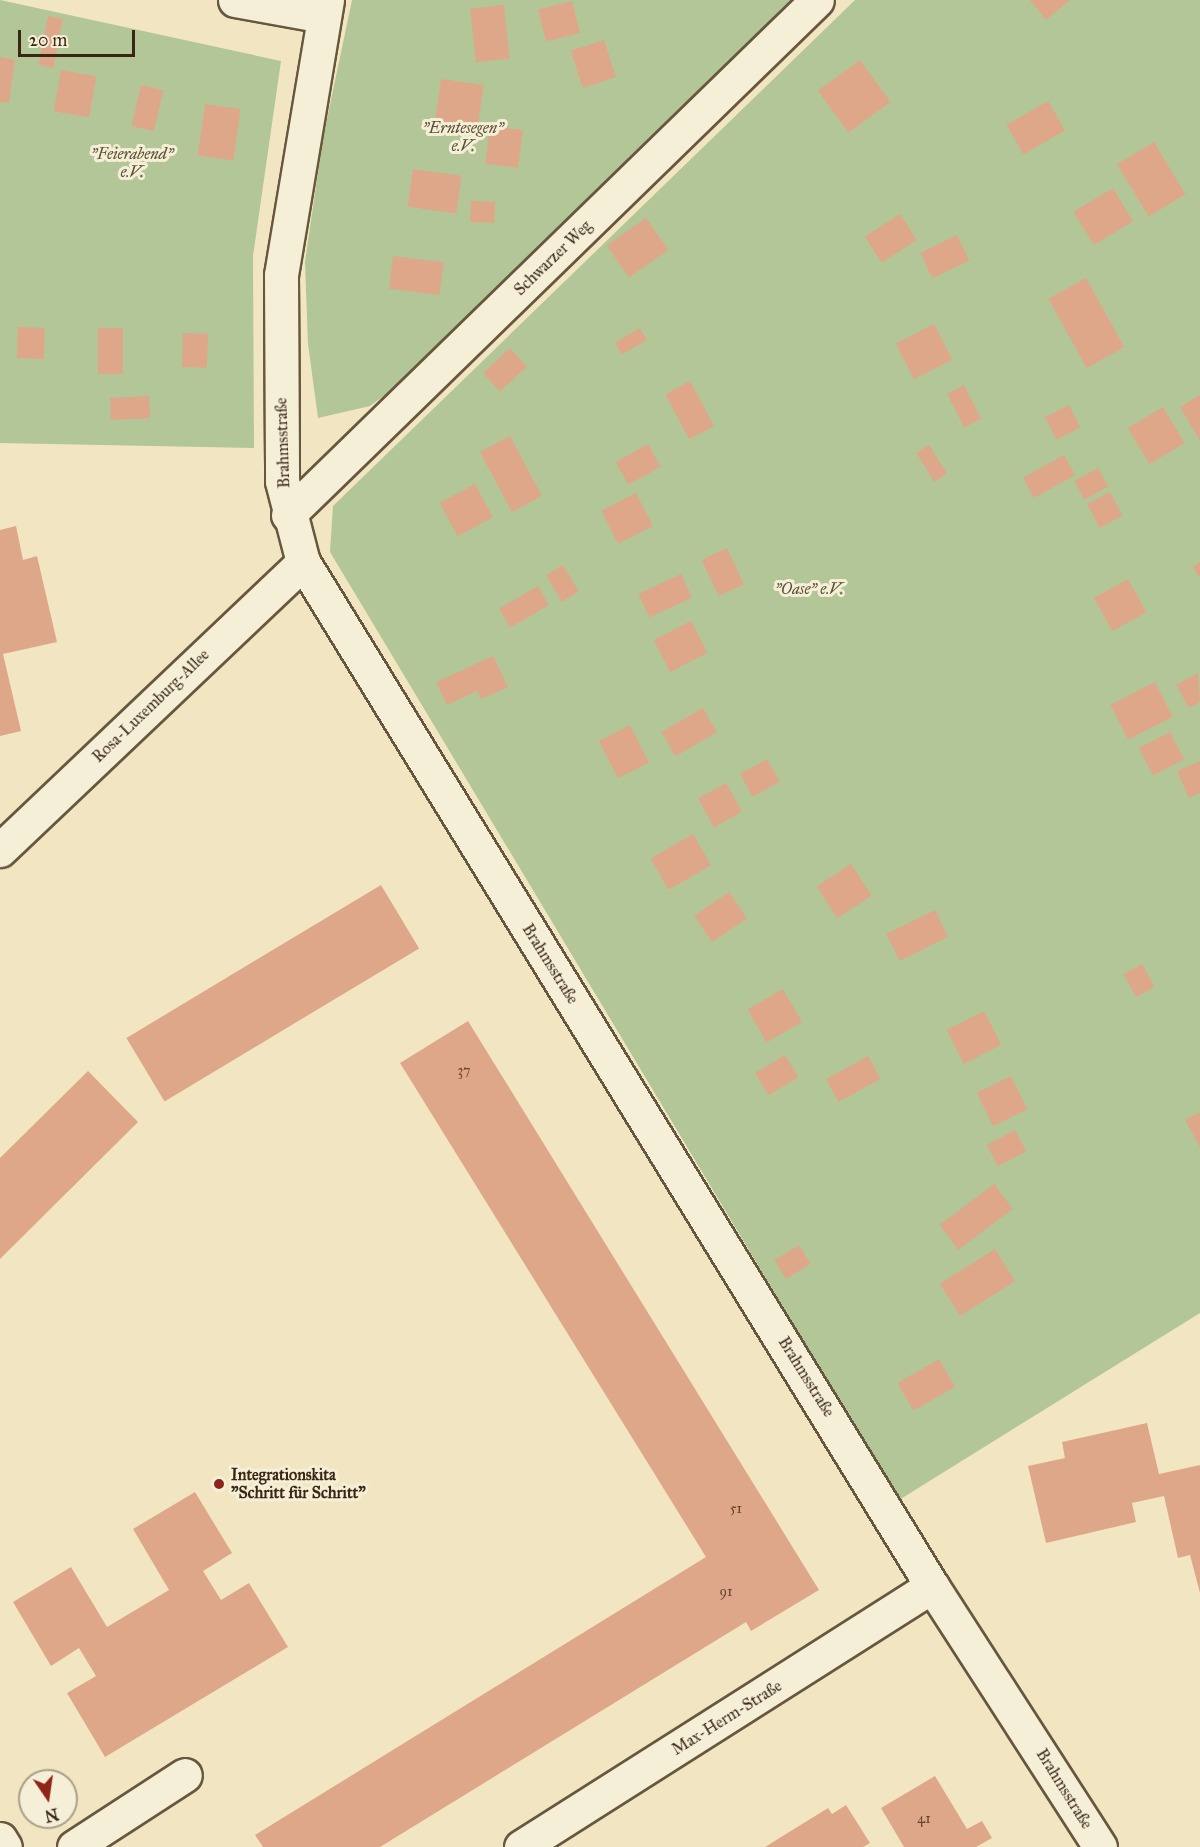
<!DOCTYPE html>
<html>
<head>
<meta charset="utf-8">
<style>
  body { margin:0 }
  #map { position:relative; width:1200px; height:1847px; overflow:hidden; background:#f1e6c1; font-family:"IM FELL Great Primer",serif }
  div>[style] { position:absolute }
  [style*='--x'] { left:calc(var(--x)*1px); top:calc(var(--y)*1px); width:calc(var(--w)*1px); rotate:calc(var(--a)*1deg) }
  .green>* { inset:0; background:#b3c698 }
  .building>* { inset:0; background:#dfa789; transform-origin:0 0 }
  .roads { filter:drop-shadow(2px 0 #67573e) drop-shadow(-2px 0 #67573e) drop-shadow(0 2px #67573e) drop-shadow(0 -2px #67573e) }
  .street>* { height:33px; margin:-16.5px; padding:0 16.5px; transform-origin:16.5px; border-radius:16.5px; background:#f6efd7 }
  .secondary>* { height:33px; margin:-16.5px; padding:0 16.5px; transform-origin:16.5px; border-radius:16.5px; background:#f6efd7 }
  .dots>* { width:16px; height:16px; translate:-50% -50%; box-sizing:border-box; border:3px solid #f6efd7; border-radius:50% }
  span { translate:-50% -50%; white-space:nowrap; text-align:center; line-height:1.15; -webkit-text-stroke:6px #f6efd7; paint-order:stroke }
  .number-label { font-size:14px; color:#624730 }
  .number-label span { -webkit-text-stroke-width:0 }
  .park-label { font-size:16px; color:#584f34; font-style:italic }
  .street-label { font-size:16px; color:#392713 }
  .poi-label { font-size:16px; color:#392713; font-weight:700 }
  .left { translate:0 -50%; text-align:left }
  .north { position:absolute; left:18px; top:1769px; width:60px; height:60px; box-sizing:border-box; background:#f6efd7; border:2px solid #aa9f89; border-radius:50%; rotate:167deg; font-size:16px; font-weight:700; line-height:24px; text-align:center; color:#392713 }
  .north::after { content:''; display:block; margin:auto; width:21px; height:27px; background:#8f2418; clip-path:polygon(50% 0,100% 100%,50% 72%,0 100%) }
  .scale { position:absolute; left:18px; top:30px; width:117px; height:27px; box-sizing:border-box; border:3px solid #392713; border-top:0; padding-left:8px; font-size:18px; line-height:21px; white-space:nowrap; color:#392713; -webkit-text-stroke:4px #f6efd7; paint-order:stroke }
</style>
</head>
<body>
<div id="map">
  <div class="green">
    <i style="clip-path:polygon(0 0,281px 61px,253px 256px,254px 448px,0 443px)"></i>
    <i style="clip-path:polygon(352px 0,796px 0,452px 345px,370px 406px,318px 418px,308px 344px,305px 262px,323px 138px)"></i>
    <i style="clip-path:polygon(855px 0,1200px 0,1200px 1313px,899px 1500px,330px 552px,333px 506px)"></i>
  </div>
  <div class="building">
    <i style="clip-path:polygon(1030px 0,1070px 0,1046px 20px)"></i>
    <i style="left:572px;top:1px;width:33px;height:35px;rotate:76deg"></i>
    <i style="left:504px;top:5px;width:54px;height:34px;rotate:84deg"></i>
    <i style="left:48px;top:16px;width:15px;height:50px;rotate:11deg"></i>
    <i style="left:604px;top:40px;width:39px;height:35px;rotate:72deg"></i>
    <i style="clip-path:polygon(0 57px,15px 60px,9px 103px,0 102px)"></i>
    <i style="left:860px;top:60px;width:52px;height:52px;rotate:54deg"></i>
    <i style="left:61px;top:70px;width:36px;height:42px;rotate:10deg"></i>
    <i style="left:441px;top:79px;width:43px;height:49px;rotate:8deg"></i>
    <i style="left:141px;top:85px;width:23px;height:42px;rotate:13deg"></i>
    <i style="left:1048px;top:101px;width:34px;height:48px;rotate:60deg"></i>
    <i style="left:205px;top:104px;width:36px;height:52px;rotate:8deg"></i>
    <i style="left:490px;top:126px;width:33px;height:38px;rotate:7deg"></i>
    <i style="left:1154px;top:142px;width:61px;height:43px;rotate:59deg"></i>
    <i style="left:413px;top:169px;width:49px;height:38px;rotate:8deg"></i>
    <i style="left:1113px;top:188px;width:39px;height:46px;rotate:59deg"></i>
    <i style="left:471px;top:201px;width:24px;height:21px;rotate:2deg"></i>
    <i style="left:900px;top:214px;width:31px;height:42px;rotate:57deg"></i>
    <i style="left:646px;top:218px;width:39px;height:48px;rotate:55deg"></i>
    <i style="left:957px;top:235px;width:28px;height:41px;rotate:64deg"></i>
    <i style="left:393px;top:256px;width:51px;height:33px;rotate:7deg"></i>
    <i style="left:1086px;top:278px;width:79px;height:43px;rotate:61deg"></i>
    <i style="left:934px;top:324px;width:40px;height:43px;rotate:63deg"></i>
    <i style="left:18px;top:327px;width:27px;height:31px;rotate:2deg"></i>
    <i style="left:98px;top:328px;width:25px;height:46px"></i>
    <i style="left:640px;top:328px;width:14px;height:29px;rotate:60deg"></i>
    <i style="left:183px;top:333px;width:25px;height:34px;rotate:2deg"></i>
    <i style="left:510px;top:348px;width:25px;height:37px;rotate:47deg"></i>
    <i style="left:690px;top:381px;width:51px;height:28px;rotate:62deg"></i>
    <i style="left:964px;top:385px;width:38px;height:19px;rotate:63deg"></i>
    <i style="clip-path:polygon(1200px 395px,1200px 441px,1180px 407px)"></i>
    <i style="left:149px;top:396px;width:22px;height:39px;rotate:87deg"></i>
    <i style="left:1069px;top:405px;width:25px;height:27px;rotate:63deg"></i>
    <i style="left:1163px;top:407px;width:42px;height:41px;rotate:59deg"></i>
    <i style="left:510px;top:436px;width:68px;height:34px;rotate:62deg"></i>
    <i style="left:648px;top:444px;width:26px;height:37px;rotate:61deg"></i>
    <i style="left:929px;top:445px;width:34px;height:15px;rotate:58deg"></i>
    <i style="left:1064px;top:455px;width:23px;height:47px;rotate:61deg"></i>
    <i style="left:1098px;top:468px;width:21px;height:27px;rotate:61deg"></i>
    <i style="left:475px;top:484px;width:38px;height:40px;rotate:62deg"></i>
    <i style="left:1110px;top:492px;width:27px;height:26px;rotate:62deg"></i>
    <i style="left:636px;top:493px;width:37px;height:39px;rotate:63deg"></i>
    <i style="clip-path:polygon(16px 526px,23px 560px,37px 556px,57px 642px,3px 654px,21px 731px,0 736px,0 530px)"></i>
    <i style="left:727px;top:548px;width:40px;height:28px;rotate:65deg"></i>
    <i style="clip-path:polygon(1200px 562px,1200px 578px,1193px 567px)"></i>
    <i style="left:563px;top:565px;width:31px;height:20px;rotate:59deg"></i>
    <i style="left:681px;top:574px;width:26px;height:47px;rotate:65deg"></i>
    <i style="left:1128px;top:579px;width:38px;height:39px;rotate:61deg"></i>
    <i style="left:538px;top:586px;width:22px;height:45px;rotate:60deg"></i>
    <i style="left:691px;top:621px;width:36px;height:42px;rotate:63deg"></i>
    <i style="clip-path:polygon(493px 656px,508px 687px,481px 699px,477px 691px,447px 705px,436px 682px)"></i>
    <i style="clip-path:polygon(1198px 673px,1200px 702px,1189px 708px,1176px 685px)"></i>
    <i style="left:1155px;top:682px;width:39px;height:50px;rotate:63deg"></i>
    <i style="left:703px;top:708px;width:28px;height:48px;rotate:60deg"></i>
    <i style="left:630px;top:725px;width:42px;height:35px;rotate:63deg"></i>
    <i style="left:1170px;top:732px;width:31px;height:35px;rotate:63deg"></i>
    <i style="left:767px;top:759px;width:26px;height:31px;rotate:61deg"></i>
    <i style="clip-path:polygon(1200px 761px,1200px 793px,1189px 798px,1177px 771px)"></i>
    <i style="left:726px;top:783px;width:33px;height:32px;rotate:61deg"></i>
    <i style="left:693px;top:834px;width:36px;height:49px;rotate:60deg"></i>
    <i style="left:851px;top:864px;width:38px;height:41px;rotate:57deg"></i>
    <i style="left:381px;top:885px;width:74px;height:297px;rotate:59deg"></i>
    <i style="left:729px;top:892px;width:32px;height:42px;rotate:56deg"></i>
    <i style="left:935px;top:910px;width:30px;height:54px;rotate:64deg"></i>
    <i style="left:1142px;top:964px;width:26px;height:21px;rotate:61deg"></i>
    <i style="left:783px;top:989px;width:38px;height:41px;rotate:60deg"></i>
    <i style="left:984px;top:1011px;width:38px;height:42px;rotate:63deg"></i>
    <i style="clip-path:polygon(468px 1021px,819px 1590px,751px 1631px,746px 1622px,380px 1847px,263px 1847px,255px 1835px,706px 1557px,400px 1063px)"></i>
    <i style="left:785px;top:1055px;width:26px;height:35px;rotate:59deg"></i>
    <i style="left:868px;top:1056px;width:26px;height:48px;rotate:61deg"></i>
    <i style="clip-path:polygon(88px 1071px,138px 1122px,0 1259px,0 1158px)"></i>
    <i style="left:1011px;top:1076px;width:37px;height:38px;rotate:64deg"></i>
    <i style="clip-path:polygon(1200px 1112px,1200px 1147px,1185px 1120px)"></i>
    <i style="left:1015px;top:1130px;width:24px;height:32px;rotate:62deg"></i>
    <i style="left:994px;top:1184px;width:31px;height:68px;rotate:53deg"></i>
    <i style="left:799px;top:1245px;width:22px;height:29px;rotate:58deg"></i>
    <i style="left:995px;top:1249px;width:38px;height:65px;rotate:58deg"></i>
    <i style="left:939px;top:1359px;width:32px;height:48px;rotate:60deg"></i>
    <i style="clip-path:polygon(1147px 1423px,1159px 1474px,1200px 1465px,1200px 1593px,1190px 1555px,1178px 1558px,1164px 1496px,1132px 1503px,1136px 1522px,1046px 1543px,1028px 1466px,1065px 1458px,1062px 1442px)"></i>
    <i style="clip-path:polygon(195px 1492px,232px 1553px,203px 1571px,221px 1600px,249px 1583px,288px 1647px,105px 1757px,67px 1693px,96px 1676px,79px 1648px,51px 1666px,13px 1602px,71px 1567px,107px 1627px,169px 1590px,133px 1529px)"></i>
    <i style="clip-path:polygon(935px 1776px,967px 1829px,982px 1821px,992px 1838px,976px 1847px,904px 1847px,881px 1808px)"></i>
    <i style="clip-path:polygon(846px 1805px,870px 1843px,863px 1847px,765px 1847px,828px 1808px,832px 1814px)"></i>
  </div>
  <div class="roads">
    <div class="street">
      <i style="--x:235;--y:0;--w:90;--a:10.2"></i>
      <i style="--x:327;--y:0;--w:279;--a:99.5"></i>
      <i style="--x:281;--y:275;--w:206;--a:89.7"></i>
      <i style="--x:282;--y:481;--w:84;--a:75.5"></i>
      <i style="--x:303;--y:562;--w:1202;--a:58.44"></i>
      <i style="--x:932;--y:1586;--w:310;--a:57.2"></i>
      <i style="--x:288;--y:515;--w:738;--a:-44.23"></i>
      <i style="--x:0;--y:1839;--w:9;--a:58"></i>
      <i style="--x:74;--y:1847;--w:132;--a:-33"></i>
      <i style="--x:521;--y:1847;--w:487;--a:-32.4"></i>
    </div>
    <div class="secondary">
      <i style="--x:0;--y:850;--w:418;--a:-43.5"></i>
    </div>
  </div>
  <div class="dots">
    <i style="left:219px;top:1484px;background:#8f2418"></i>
  </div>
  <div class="number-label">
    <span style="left:464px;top:1071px">37</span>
    <span style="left:736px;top:1509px">51</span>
    <span style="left:726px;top:1592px">91</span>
    <span style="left:924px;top:1819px">41</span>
  </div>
  <div class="park-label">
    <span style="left:463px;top:137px">"Erntesegen"<br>e.V.</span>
    <span style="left:132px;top:163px">"Feierabend"<br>e.V.</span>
    <span style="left:809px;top:589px">"Oase" e.V.</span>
  </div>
  <div class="street-label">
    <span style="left:553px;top:258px;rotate:-44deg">Schwarzer Weg</span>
    <span style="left:283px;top:443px;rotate:-92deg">Brahmsstraße</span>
    <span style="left:151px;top:706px;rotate:-44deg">Rosa-Luxemburg-Allee</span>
    <span style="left:550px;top:964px;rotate:58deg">Brahmsstraße</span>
    <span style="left:806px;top:1377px;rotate:58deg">Brahmsstraße</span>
    <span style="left:727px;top:1718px;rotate:-32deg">Max-Herm-Straße</span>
    <span style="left:1064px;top:1789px;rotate:58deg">Brahmsstraße</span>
  </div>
  <div class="poi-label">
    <span class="left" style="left:231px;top:1484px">Integrationskita<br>"Schritt für Schritt"</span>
  </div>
  <div class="north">N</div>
  <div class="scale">20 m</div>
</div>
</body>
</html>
